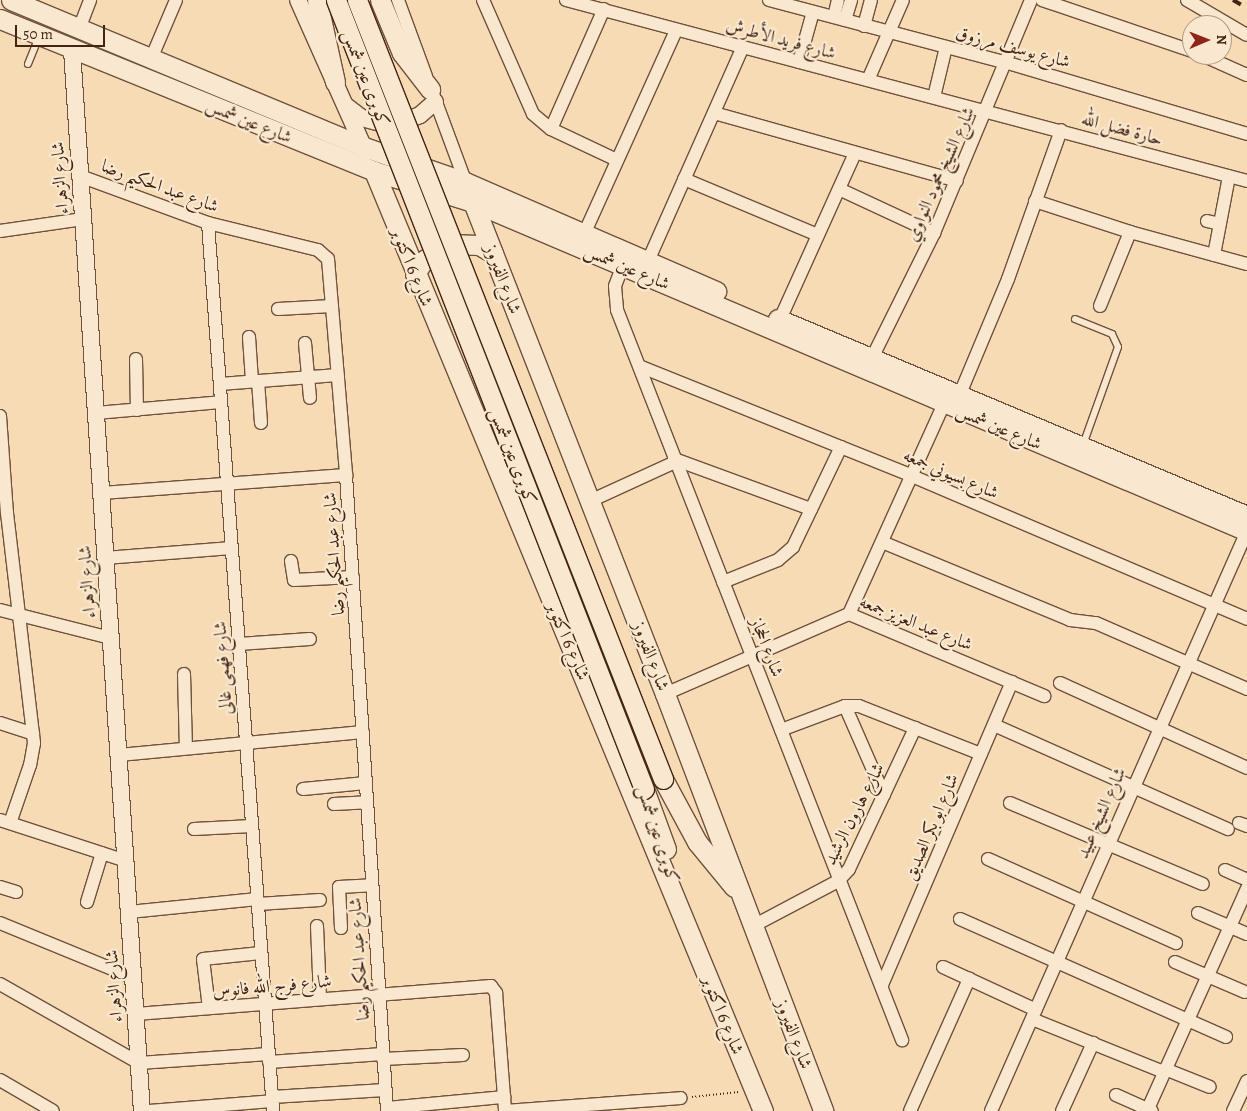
<!DOCTYPE html>
<html>
<head>
<meta charset="utf-8">
<style>
  body { margin:0 }
  #map { position:relative; width:1247px; height:1111px; overflow:hidden; background:#f6dbb5; font-family:Alegreya,Amiri,serif }
  div>[style] { position:absolute }
  [style*='--x'] { left:calc(var(--x)*1px); top:calc(var(--y)*1px); width:calc(var(--w)*1px); rotate:calc(var(--a)*1deg) }
  .path>* { height:2px; margin-top:-1px; transform-origin:0; background:repeating-linear-gradient(90deg,#442314 0 1px,transparent 0 3.5px) }
  .roads { filter:drop-shadow(1px 0 #70513c) drop-shadow(-1px 0 #70513c) drop-shadow(0 1px #70513c) drop-shadow(0 -1px #70513c) }
  .service>* { height:6px; margin:-3px; padding:0 3px; transform-origin:3px; border-radius:3px; background:#f9e8cf }
  .minor>* { height:12px; margin:-6px; padding:0 6px; transform-origin:6px; border-radius:6px; background:#f9e8cf }
  .tertiary>* { height:16px; margin:-8px; padding:0 8px; transform-origin:8px; border-radius:8px; background:#f9e8cf }
  .secondary>* { height:19px; margin:-9.5px; padding:0 9.5px; transform-origin:9.5px; border-radius:9.5px; background:#f9e8cf }
  .rail>* { height:4px; margin-top:-2px; transform-origin:0; background:repeating-linear-gradient(90deg,#442314 0 9px,transparent 0 18px) }
  .bridges { filter:drop-shadow(1px 0 #442314) drop-shadow(-1px 0 #442314) drop-shadow(0 1px #442314) drop-shadow(0 -1px #442314) }
  .secondary-bridge>* { height:19px; margin:-9.5px; padding:0 9.5px; transform-origin:9.5px; border-radius:9.5px; background:#f9e8cf }
  span { translate:-50% -50%; white-space:nowrap; text-align:center; line-height:1.15; -webkit-text-stroke:4.5px #f9e8cf; paint-order:stroke }
  .street-label { font-size:18px; color:#442314 }
  .north { position:absolute; left:1182px; top:15px; width:50px; height:50px; box-sizing:border-box; background:#f9e8cf; border:1px solid #b19984; border-radius:50%; rotate:89deg; font-size:14px; font-weight:700; line-height:20px; text-align:center; color:#442314 }
  .north::after { content:''; display:block; margin:auto; width:18px; height:22px; background:#8f2418; clip-path:polygon(50% 0,100% 100%,50% 72%,0 100%) }
  .scale { position:absolute; left:15px; top:25px; width:90px; height:22px; box-sizing:border-box; border:2px solid #442314; border-top:0; padding-left:6px; font-size:15px; line-height:18px; white-space:nowrap; color:#442314; -webkit-text-stroke:4px #f9e8cf; paint-order:stroke }
</style>
</head>
<body>
<div id="map">
  <div class="path">
    <i style="--x:692;--y:1097;--w:47;--a:-6.1"></i>
  </div>
  <div class="roads">
    <div class="service">
      <i style="--x:28;--y:64;--w:29;--a:-68"></i>
      <i style="--x:1075;--y:319;--w:40;--a:22"></i>
      <i style="--x:1112;--y:334;--w:14;--a:65"></i>
      <i style="--x:1118;--y:347;--w:104;--a:109.7"></i>
    </div>
    <div class="minor">
      <i style="--x:398;--y:0;--w:81;--a:69.8"></i>
      <i style="--x:483;--y:0;--w:124;--a:66.3"></i>
      <i style="--x:533;--y:114;--w:23;--a:40"></i>
      <i style="--x:551;--y:129;--w:73;--a:25.2"></i>
      <i style="--x:566;--y:0;--w:705;--a:14.88"></i>
      <i style="--x:769;--y:0;--w:247;--a:14.8"></i>
      <i style="--x:1008;--y:63;--w:249;--a:16.5"></i>
      <i style="--x:1042;--y:0;--w:158;--a:18.8"></i>
      <i style="--x:1187;--y:0;--w:69;--a:30.3"></i>
      <i style="--x:834;--y:17;--w:17;--a:-77"></i>
      <i style="--x:845;--y:20;--w:21;--a:-73"></i>
      <i style="--x:864;--y:26;--w:27;--a:-75"></i>
      <i style="--x:79;--y:29;--w:31;--a:-69"></i>
      <i style="--x:1202;--y:55;--w:49;--a:24"></i>
      <i style="--x:151;--y:59;--w:64;--a:-67"></i>
      <i style="--x:799;--y:62;--w:52;--a:-74.4"></i>
      <i style="--x:868;--y:80;--w:87;--a:-66.4"></i>
      <i style="--x:433;--y:94;--w:98;--a:69.7"></i>
      <i style="--x:934;--y:97;--w:51;--a:-76.5"></i>
      <i style="--x:714;--y:113;--w:252;--a:15.6"></i>
      <i style="--x:551;--y:129;--w:131;--a:-66.2"></i>
      <i style="--x:80;--y:176;--w:136;--a:20.2"></i>
      <i style="--x:208;--y:223;--w:113;--a:13.8"></i>
      <i style="--x:318;--y:250;--w:13;--a:42"></i>
      <i style="--x:328;--y:259;--w:217;--a:85.2"></i>
      <i style="--x:346;--y:475;--w:637;--a:86.31"></i>
      <i style="--x:684;--y:179;--w:145;--a:22.7"></i>
      <i style="--x:839;--y:189;--w:105;--a:24.9"></i>
      <i style="--x:1035;--y:201;--w:100;--a:18.1"></i>
      <i style="--x:1130;--y:232;--w:121;--a:15.3"></i>
      <i style="--x:1207;--y:221;--w:13;--a:13"></i>
      <i style="--x:208;--y:223;--w:890;--a:85.81"></i>
      <i style="--x:0;--y:231;--w:84;--a:-8.2"></i>
      <i style="--x:585;--y:232;--w:222;--a:-65.7"></i>
      <i style="--x:1214;--y:255;--w:80;--a:-79.2"></i>
      <i style="--x:648;--y:261;--w:234;--a:-66.1"></i>
      <i style="--x:623;--y:265;--w:22;--a:111"></i>
      <i style="--x:615;--y:286;--w:24;--a:85"></i>
      <i style="--x:617;--y:310;--w:784;--a:68.67"></i>
      <i style="--x:1100;--y:306;--w:80;--a:-67.9"></i>
      <i style="--x:278;--y:309;--w:54;--a:-3.2"></i>
      <i style="--x:777;--y:326;--w:190;--a:-65.7"></i>
      <i style="--x:249;--y:337;--w:44;--a:86.1"></i>
      <i style="--x:305;--y:343;--w:55;--a:84.8"></i>
      <i style="--x:872;--y:358;--w:140;--a:-63.6"></i>
      <i style="--x:934;--y:233;--w:252;--a:-67.4"></i>
      <i style="--x:136;--y:359;--w:51;--a:88.9"></i>
      <i style="--x:639;--y:366;--w:294;--a:21.9"></i>
      <i style="--x:912;--y:476;--w:364;--a:23.1"></i>
      <i style="--x:258;--y:381;--w:42;--a:85.9"></i>
      <i style="--x:220;--y:384;--w:118;--a:-4.4"></i>
      <i style="--x:957;--y:401;--w:132;--a:-67.3"></i>
      <i style="--x:1008;--y:279;--w:158;--a:-70.4"></i>
      <i style="--x:96;--y:413;--w:125;--a:-5"></i>
      <i style="--x:0;--y:416;--w:97;--a:85.9"></i>
      <i style="--x:7;--y:513;--w:232;--a:83.3"></i>
      <i style="--x:34;--y:743;--w:22;--a:100"></i>
      <i style="--x:30;--y:765;--w:61;--a:109"></i>
      <i style="--x:674;--y:459;--w:146;--a:20.1"></i>
      <i style="--x:101;--y:493;--w:246;--a:-4.2"></i>
      <i style="--x:590;--y:501;--w:94;--a:-24.6"></i>
      <i style="--x:882;--y:542;--w:204;--a:22.5"></i>
      <i style="--x:1070;--y:620;--w:26;--a:7"></i>
      <i style="--x:1096;--y:623;--w:165;--a:23.6"></i>
      <i style="--x:105;--y:558;--w:127;--a:-4.5"></i>
      <i style="--x:291;--y:561;--w:19;--a:81"></i>
      <i style="--x:294;--y:580;--w:59;--a:-2.9"></i>
      <i style="--x:723;--y:582;--w:59;--a:-21.8"></i>
      <i style="--x:778;--y:560;--w:20;--a:-41"></i>
      <i style="--x:793;--y:547;--w:111;--a:-64.4"></i>
      <i style="--x:0;--y:610;--w:114;--a:14.2"></i>
      <i style="--x:849;--y:614;--w:230;--a:-65.7"></i>
      <i style="--x:239;--y:644;--w:71;--a:-4"></i>
      <i style="--x:184;--y:674;--w:74;--a:88.5"></i>
      <i style="--x:1060;--y:683;--w:205;--a:24.4"></i>
      <i style="--x:665;--y:694;--w:201;--a:-23.5"></i>
      <i style="--x:849;--y:614;--w:212;--a:22.8"></i>
      <i style="--x:845;--y:706;--w:97;--a:66.3"></i>
      <i style="--x:0;--y:723;--w:35;--a:18"></i>
      <i style="--x:994;--y:725;--w:256;--a:24"></i>
      <i style="--x:781;--y:730;--w:68;--a:-20.6"></i>
      <i style="--x:845;--y:706;--w:14;--a:0"></i>
      <i style="--x:859;--y:706;--w:131;--a:21.5"></i>
      <i style="--x:119;--y:755;--w:245;--a:-5.4"></i>
      <i style="--x:303;--y:789;--w:63;--a:-5.4"></i>
      <i style="--x:1010;--y:803;--w:209;--a:22.8"></i>
      <i style="--x:334;--y:804;--w:33;--a:-3"></i>
      <i style="--x:0;--y:820;--w:133;--a:18"></i>
      <i style="--x:1239;--y:823;--w:9;--a:21"></i>
      <i style="--x:194;--y:829;--w:58;--a:-3"></i>
      <i style="--x:988;--y:859;--w:206;--a:24.1"></i>
      <i style="--x:1225;--y:870;--w:24;--a:24"></i>
      <i style="--x:0;--y:887;--w:17;--a:17"></i>
      <i style="--x:87;--y:902;--w:51;--a:-73"></i>
      <i style="--x:258;--y:904;--w:62;--a:-3.7"></i>
      <i style="--x:129;--y:912;--w:129;--a:-5.8"></i>
      <i style="--x:1198;--y:913;--w:53;--a:23.2"></i>
      <i style="--x:960;--y:919;--w:291;--a:23.9"></i>
      <i style="--x:0;--y:923;--w:145;--a:22.3"></i>
      <i style="--x:317;--y:926;--w:73;--a:87.6"></i>
      <i style="--x:753;--y:926;--w:96;--a:-27.9"></i>
      <i style="--x:838;--y:881;--w:16;--a:-47"></i>
      <i style="--x:849;--y:869;--w:156;--a:-64.9"></i>
      <i style="--x:341;--y:928;--w:41;--a:-92.8"></i>
      <i style="--x:339;--y:887;--w:33;--a:-3"></i>
      <i style="--x:1175;--y:962;--w:76;--a:23.2"></i>
      <i style="--x:943;--y:967;--w:102;--a:24.8"></i>
      <i style="--x:0;--y:984;--w:160;--a:29.6"></i>
      <i style="--x:139;--y:1063;--w:130;--a:-4"></i>
      <i style="--x:882;--y:985;--w:330;--a:-66.8"></i>
      <i style="--x:209;--y:1008;--w:49;--a:-97"></i>
      <i style="--x:203;--y:959;--w:58;--a:-5.9"></i>
      <i style="--x:136;--y:1014;--w:356;--a:-4.5"></i>
      <i style="--x:491;--y:986;--w:9;--a:54"></i>
      <i style="--x:496;--y:993;--w:118;--a:85.6"></i>
      <i style="--x:1032;--y:1019;--w:142;--a:21.9"></i>
      <i style="--x:383;--y:1059;--w:80;--a:-2.9"></i>
      <i style="--x:269;--y:1062;--w:114;--a:-4"></i>
      <i style="--x:1165;--y:1069;--w:48;--a:21.8"></i>
      <i style="--x:0;--y:1080;--w:61;--a:30.3"></i>
      <i style="--x:1116;--y:1095;--w:39;--a:24"></i>
      <i style="--x:272;--y:1097;--w:113;--a:-3.5"></i>
      <i style="--x:387;--y:1108;--w:118;--a:-5.4"></i>
      <i style="--x:149;--y:1111;--w:123;--a:-4.6"></i>
      <i style="--x:505;--y:1111;--w:176;--a:-4.2"></i>
      <i style="--x:910;--y:1111;--w:145;--a:-65.9"></i>
      <i style="--x:991;--y:1111;--w:634;--a:-66.18"></i>
      <i style="--x:1062;--y:1111;--w:75;--a:-65.5"></i>
      <i style="--x:1147;--y:1111;--w:244;--a:-65.8"></i>
      <i style="--x:1233;--y:1111;--w:33;--a:-65"></i>
    </div>
    <div class="tertiary">
      <i style="--x:298;--y:0;--w:167;--a:66"></i>
      <i style="--x:72;--y:50;--w:1063;--a:86.23"></i>
      <i style="--x:346;--y:106;--w:20;--a:37"></i>
      <i style="--x:362;--y:118;--w:20;--a:15"></i>
      <i style="--x:381;--y:123;--w:20;--a:-3"></i>
      <i style="--x:401;--y:122;--w:20;--a:-20"></i>
      <i style="--x:420;--y:115;--w:20;--a:-41"></i>
    </div>
    <div class="secondary">
      <i style="--x:11;--y:0;--w:382;--a:22.6"></i>
      <i style="--x:364;--y:147;--w:107;--a:19.1"></i>
      <i style="--x:465;--y:182;--w:274;--a:23.5"></i>
      <i style="--x:317;--y:0;--w:84;--a:77.6"></i>
      <i style="--x:380;--y:0;--w:57;--a:67.5"></i>
      <i style="--x:402;--y:53;--w:46;--a:52.1"></i>
      <i style="--x:0;--y:19;--w:404;--a:22.1"></i>
      <i style="--x:374;--y:171;--w:104;--a:17.4"></i>
      <i style="--x:473;--y:202;--w:841;--a:23.03"></i>
      <i style="--x:374;--y:171;--w:1017;--a:67.52"></i>
      <i style="--x:473;--y:202;--w:528;--a:68.68"></i>
      <i style="--x:665;--y:694;--w:446;--a:69.2"></i>
      <i style="--x:415;--y:274;--w:15;--a:-58"></i>
      <i style="--x:423;--y:261;--w:30;--a:-34"></i>
      <i style="--x:448;--y:244;--w:31;--a:2"></i>
      <i style="--x:479;--y:245;--w:16;--a:30"></i>
      <i style="--x:778;--y:319;--w:509;--a:22.78"></i>
      <i style="--x:663;--y:779;--w:72;--a:61.6"></i>
      <i style="--x:697;--y:842;--w:58;--a:50.6"></i>
      <i style="--x:644;--y:789;--w:64;--a:69.9"></i>
    </div>
  </div>
  <div class="rail">
    <i style="--x:1233;--y:0;--w:16;--a:30"></i>
  </div>
  <div class="bridges">
    <div class="secondary-bridge">
      <i style="--x:336;--y:0;--w:847;--a:68.68"></i>
      <i style="--x:357;--y:0;--w:837;--a:68.55"></i>
    </div>
  </div>
  <div class="street-label">
    <span style="left:781px;top:39px;rotate:15deg">شارع فريد الأطرش</span>
    <span style="left:1013px;top:47px;rotate:15deg">شارع يوسف مرزوق</span>
    <span style="left:366px;top:78px;rotate:69deg">كوبرى عين شمس</span>
    <span style="left:249px;top:121px;rotate:22deg">شارع عين شمس</span>
    <span style="left:1122px;top:129px;rotate:15deg">حارة فضل الله</span>
    <span style="left:940px;top:174px;rotate:-66deg">شارع الشيخ محمود النواوي</span>
    <span style="left:60px;top:178px;rotate:-94deg">شارع الزهراء</span>
    <span style="left:160px;top:186px;rotate:20deg">شارع عبد الحكيم رضا</span>
    <span style="left:412px;top:267px;rotate:68deg">شارع 6 اكتوبر</span>
    <span style="left:627px;top:267px;rotate:23deg">شارع عين شمس</span>
    <span style="left:503px;top:279px;rotate:69deg">شارع الفيروز</span>
    <span style="left:999px;top:427px;rotate:23deg">شارع عين شمس</span>
    <span style="left:513px;top:456px;rotate:69deg">كوبرى عين شمس</span>
    <span style="left:951px;top:474px;rotate:23deg">شارع بسيوني جمعه</span>
    <span style="left:334px;top:554px;rotate:-94deg">شارع عبد الحكيم رضا</span>
    <span style="left:87px;top:582px;rotate:-94deg">شارع الزهراء</span>
    <span style="left:916px;top:623px;rotate:22deg">شارع عبد العزيز جمعه</span>
    <span style="left:568px;top:641px;rotate:67deg">شارع 6 اكتوبر</span>
    <span style="left:767px;top:647px;rotate:69deg">شارع الحجاز</span>
    <span style="left:651px;top:656px;rotate:69deg">شارع الفيروز</span>
    <span style="left:223px;top:668px;rotate:-94deg">شارع فهمى غالى</span>
    <span style="left:1101px;top:813px;rotate:-66deg">شارع الشيخ عبيد</span>
    <span style="left:854px;top:814px;rotate:-63deg">شارع هارون الرشيد</span>
    <span style="left:931px;top:827px;rotate:-67deg">شارع ابو بكر الصديق</span>
    <span style="left:658px;top:834px;rotate:72deg">كوبرى عين شمس</span>
    <span style="left:359px;top:959px;rotate:-94deg">شارع عبد الحكيم رضا</span>
    <span style="left:114px;top:986px;rotate:-94deg">شارع الزهراء</span>
    <span style="left:272px;top:986px;rotate:-5deg">شارع فرج الله فانوس</span>
    <span style="left:723px;top:1015px;rotate:68deg">شارع 6 اكتوبر</span>
    <span style="left:794px;top:1034px;rotate:69deg">شارع الفيروز</span>
  </div>
  <div class="north">N</div>
  <div class="scale">50 m</div>
</div>
</body>
</html>
